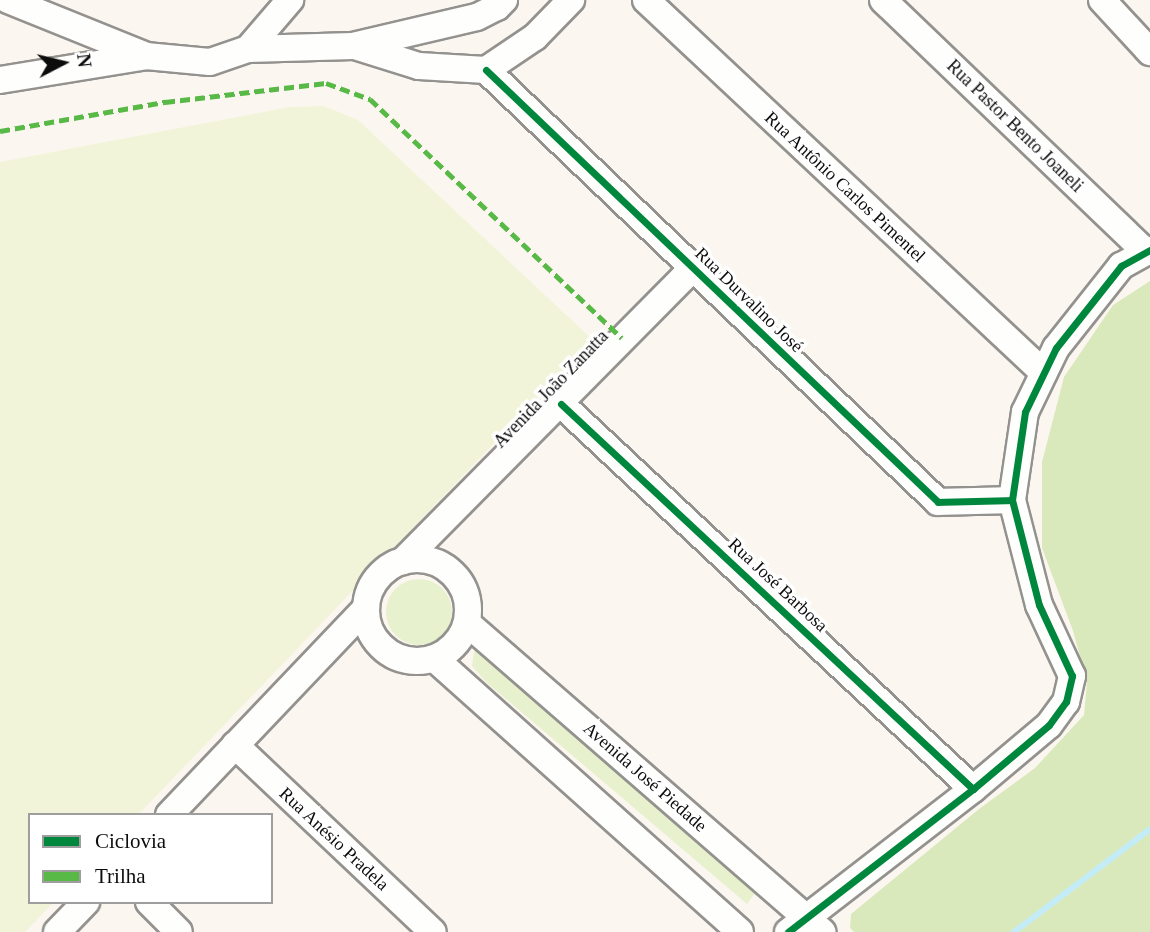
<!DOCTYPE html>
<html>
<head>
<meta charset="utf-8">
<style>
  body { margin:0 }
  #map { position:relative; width:1150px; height:932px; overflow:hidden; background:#fbf7f0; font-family:"Times New Roman",serif }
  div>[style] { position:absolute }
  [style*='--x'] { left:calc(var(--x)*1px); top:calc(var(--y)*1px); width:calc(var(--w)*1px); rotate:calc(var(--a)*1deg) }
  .green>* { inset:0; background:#e8f1ce }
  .round { border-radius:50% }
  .forest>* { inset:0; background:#dae9bc }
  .pitch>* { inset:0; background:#f1f4d8 }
  .stream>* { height:6px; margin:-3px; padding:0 3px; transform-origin:3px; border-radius:3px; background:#c4ecf7 }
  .roads { filter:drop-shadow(2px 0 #94928f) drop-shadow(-2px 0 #94928f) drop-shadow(0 2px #94928f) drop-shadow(0 -2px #94928f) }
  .minor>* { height:26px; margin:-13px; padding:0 13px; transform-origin:13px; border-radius:13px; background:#fefefd }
  .minor>.ring { margin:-13px; padding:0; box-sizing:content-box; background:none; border:26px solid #fefefd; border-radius:50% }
  .quiet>* { height:5px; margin-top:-2.5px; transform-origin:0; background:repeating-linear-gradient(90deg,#58b947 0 10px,transparent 0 15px) }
  .cycleway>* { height:7px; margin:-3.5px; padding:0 3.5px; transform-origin:3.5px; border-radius:3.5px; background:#00873e }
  span { translate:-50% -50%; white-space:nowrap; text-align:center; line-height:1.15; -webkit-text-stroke:7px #fff; paint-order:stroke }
  .street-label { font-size:18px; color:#0c0c0c }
  .legend { position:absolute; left:28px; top:813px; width:245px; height:91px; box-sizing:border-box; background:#fff; border:2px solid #9e9e9e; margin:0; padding:9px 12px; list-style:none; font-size:21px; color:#0c0c0c }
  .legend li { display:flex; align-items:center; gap:14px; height:35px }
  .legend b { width:35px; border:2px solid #9e9e9e }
  .north { position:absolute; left:28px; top:28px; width:70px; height:70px; -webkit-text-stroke:5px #fff; paint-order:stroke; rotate:83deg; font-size:19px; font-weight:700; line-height:28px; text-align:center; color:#0c0c0c }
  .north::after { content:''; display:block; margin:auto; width:24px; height:32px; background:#0c0c0c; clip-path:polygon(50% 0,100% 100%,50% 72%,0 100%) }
</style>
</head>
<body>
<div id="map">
  <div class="green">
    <i class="round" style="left:386px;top:579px;width:66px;height:66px"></i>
    <i style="clip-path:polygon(482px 646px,757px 890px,747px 904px,486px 682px,472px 666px,474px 651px)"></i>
  </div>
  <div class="forest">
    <i style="clip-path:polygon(1150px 281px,1150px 932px,854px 932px,850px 928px,851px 914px,979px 809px,1035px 768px,1084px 715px,1087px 682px,1073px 631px,1042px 548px,1042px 462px,1064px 377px,1113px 305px)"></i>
  </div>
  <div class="pitch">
    <i style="clip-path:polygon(324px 106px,358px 120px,593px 340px,138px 815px,30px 815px,30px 902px,54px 902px,25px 932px,0 932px,0 162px,290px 107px)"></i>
  </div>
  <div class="stream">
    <i style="--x:1014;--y:932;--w:171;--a:-37.1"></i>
  </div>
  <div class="roads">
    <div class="minor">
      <i style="--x:8;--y:0;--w:147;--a:22"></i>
      <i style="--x:646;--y:0;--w:545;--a:43.14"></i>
      <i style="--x:883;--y:0;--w:364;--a:43.8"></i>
      <i style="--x:1102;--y:0;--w:71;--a:47.3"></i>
      <i style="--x:355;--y:46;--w:67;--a:17.4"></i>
      <i style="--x:419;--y:66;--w:67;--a:3.4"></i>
      <i style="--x:486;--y:70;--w:59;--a:-34"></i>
      <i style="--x:535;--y:37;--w:52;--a:-45.8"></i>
      <i style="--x:248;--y:49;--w:65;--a:-49.4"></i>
      <i style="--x:486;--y:70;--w:625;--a:43.7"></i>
      <i style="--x:938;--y:502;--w:74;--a:-1.5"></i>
      <i style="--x:0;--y:80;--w:148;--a:-9.3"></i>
      <i style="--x:146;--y:56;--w:64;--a:5.4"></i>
      <i style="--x:210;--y:62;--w:40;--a:-18.9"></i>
      <i style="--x:248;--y:49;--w:105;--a:-1.6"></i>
      <i style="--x:353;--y:46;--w:127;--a:-13.2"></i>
      <i style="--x:477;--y:17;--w:22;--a:-27"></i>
      <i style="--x:497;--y:7;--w:10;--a:-45"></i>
      <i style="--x:561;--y:404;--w:564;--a:43.06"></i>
      <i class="ring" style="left:366px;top:559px;width:76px;height:76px"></i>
      <i style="--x:403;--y:561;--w:412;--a:-45.3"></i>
      <i style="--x:467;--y:623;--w:471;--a:41"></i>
      <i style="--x:435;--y:659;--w:409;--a:41.8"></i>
      <i style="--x:235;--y:745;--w:272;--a:43.4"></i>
      <i style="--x:169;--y:815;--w:286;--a:-46.4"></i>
      <i style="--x:149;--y:902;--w:42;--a:45"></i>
      <i style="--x:57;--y:932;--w:42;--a:-46"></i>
      <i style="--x:788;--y:932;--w:234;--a:-37.7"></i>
      <i style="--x:973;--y:789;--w:99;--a:-40.1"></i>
      <i style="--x:1049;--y:725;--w:29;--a:-54"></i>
      <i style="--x:1066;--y:702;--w:27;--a:-77"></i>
      <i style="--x:1072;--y:676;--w:78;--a:-114.9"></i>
      <i style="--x:1039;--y:605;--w:108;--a:-104.4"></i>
      <i style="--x:1012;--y:500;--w:89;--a:-81.6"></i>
      <i style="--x:1025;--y:412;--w:71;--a:-64.2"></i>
      <i style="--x:1056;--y:348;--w:105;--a:-51.6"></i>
      <i style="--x:1121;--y:266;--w:33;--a:-29"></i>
    </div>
  </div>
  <div class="quiet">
    <i style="--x:0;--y:131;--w:168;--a:-10"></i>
    <i style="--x:165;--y:102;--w:162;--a:-6.7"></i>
    <i style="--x:326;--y:83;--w:47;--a:20"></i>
    <i style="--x:370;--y:99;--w:347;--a:43.5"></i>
  </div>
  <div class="cycleway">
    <i style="--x:486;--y:70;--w:625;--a:43.7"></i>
    <i style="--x:938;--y:502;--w:74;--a:-1.5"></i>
    <i style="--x:561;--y:404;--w:564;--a:43.06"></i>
    <i style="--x:788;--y:932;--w:234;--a:-37.7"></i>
    <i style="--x:973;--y:789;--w:99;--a:-40.1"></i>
    <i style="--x:1049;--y:725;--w:29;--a:-54"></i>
    <i style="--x:1066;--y:702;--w:27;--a:-77"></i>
    <i style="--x:1072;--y:676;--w:78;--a:-114.9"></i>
    <i style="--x:1039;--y:605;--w:108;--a:-104.4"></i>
    <i style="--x:1012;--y:500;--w:89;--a:-81.6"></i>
    <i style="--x:1025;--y:412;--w:71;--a:-64.2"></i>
    <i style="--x:1056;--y:348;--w:105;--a:-51.6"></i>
    <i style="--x:1121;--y:266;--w:33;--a:-29"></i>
  </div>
  <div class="street-label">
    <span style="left:1015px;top:126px;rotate:44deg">Rua Pastor Bento Joaneli</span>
    <span style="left:845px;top:187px;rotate:43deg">Rua Antônio Carlos Pimentel</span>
    <span style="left:749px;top:300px;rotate:44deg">Rua Durvalino José</span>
    <span style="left:551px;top:389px;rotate:-46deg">Avenida João Zanatta</span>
    <span style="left:778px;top:585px;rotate:43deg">Rua José Barbosa</span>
    <span style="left:645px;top:777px;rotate:41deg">Avenida José Piedade</span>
    <span style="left:334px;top:839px;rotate:43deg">Rua Anésio Pradela</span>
  </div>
  <ul class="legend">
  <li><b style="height:9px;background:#00873e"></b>Ciclovia</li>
  <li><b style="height:9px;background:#58b947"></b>Trilha</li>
  </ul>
  <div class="north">N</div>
</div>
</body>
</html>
